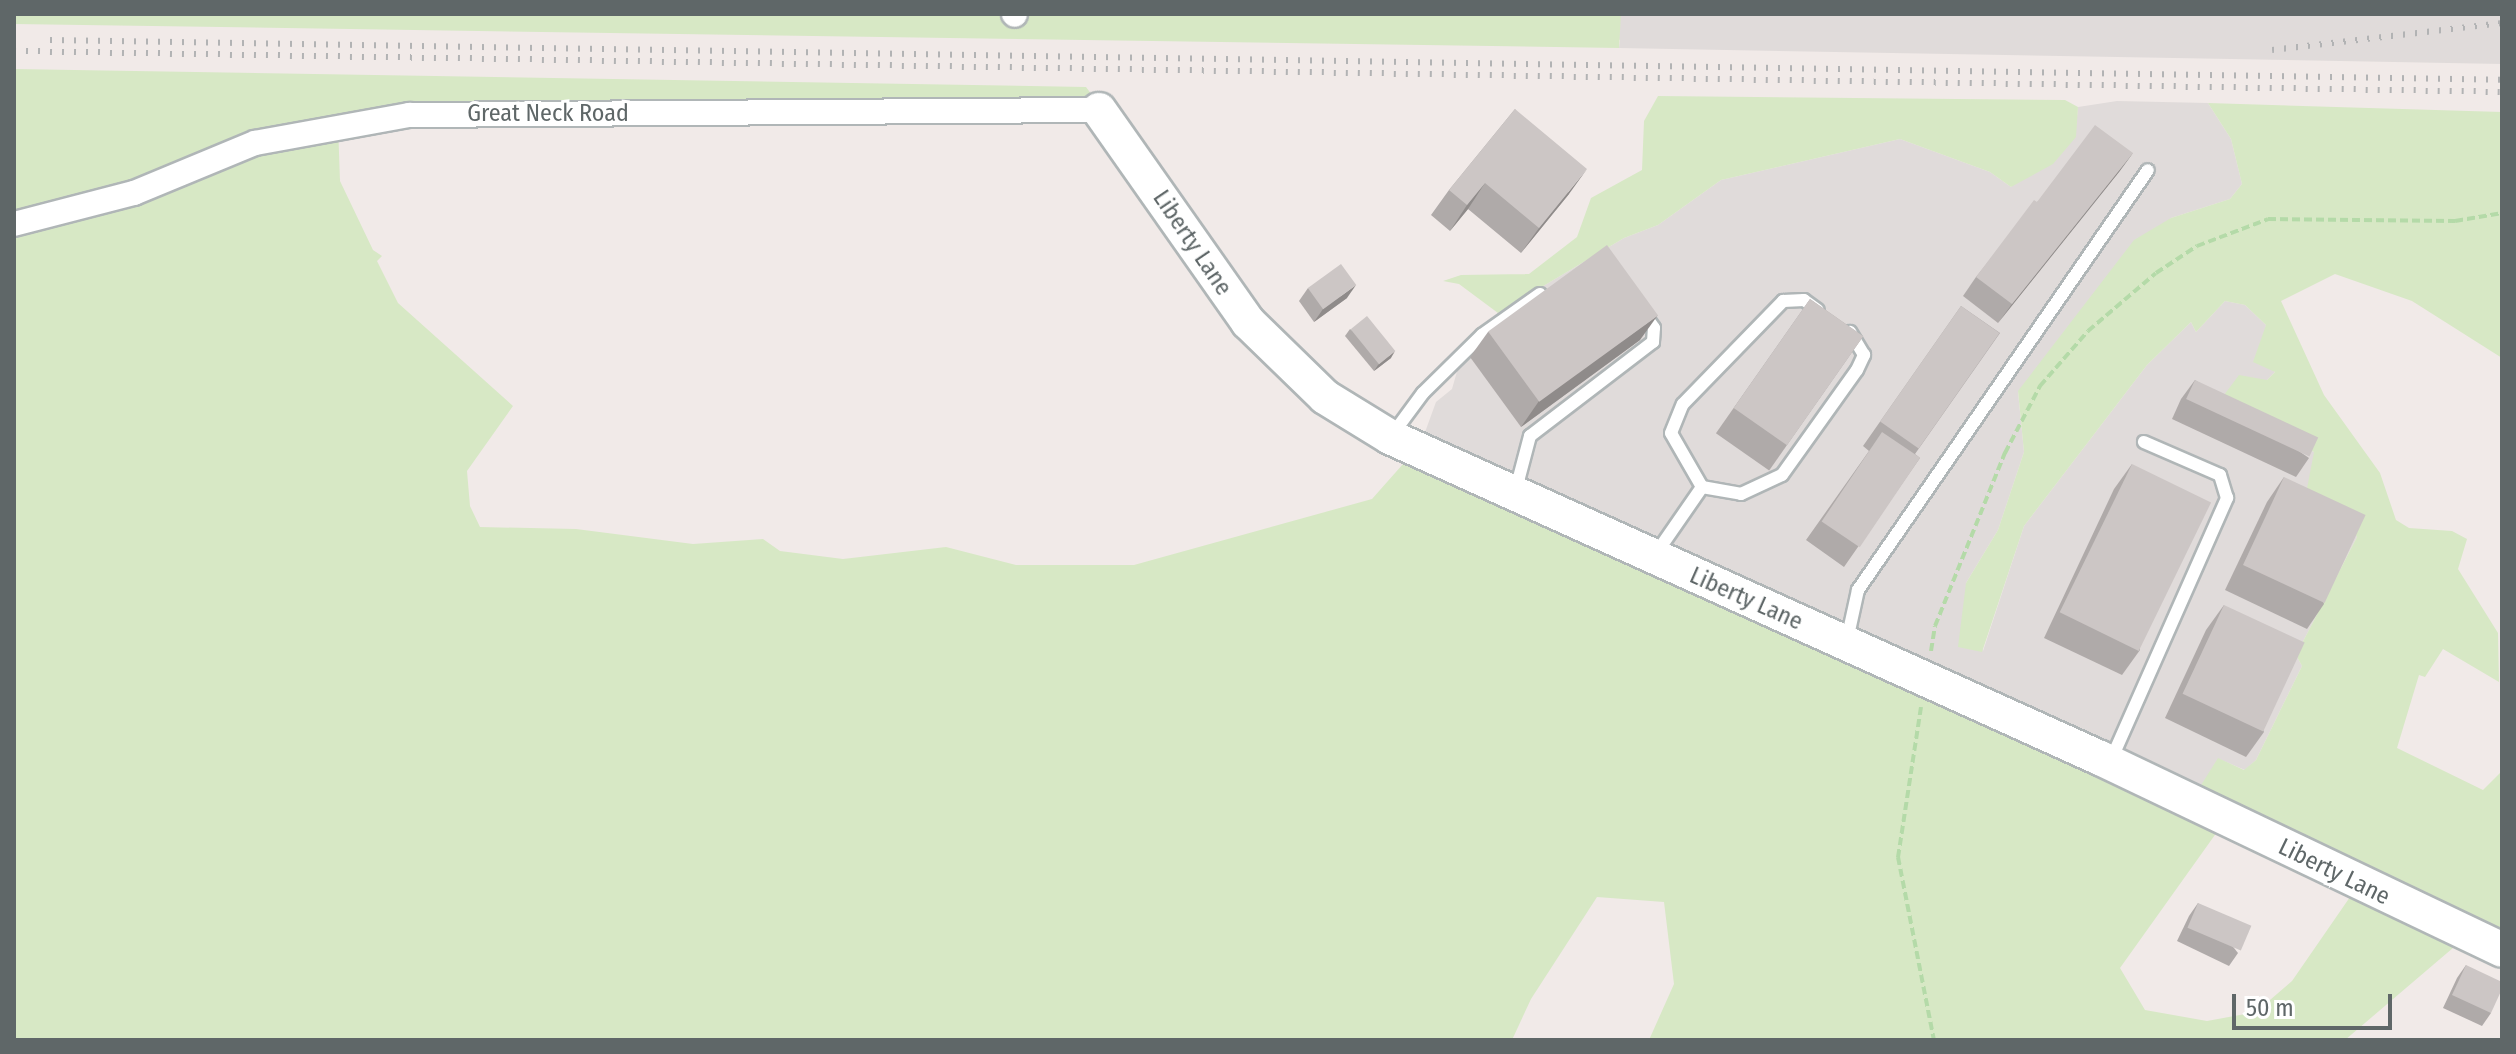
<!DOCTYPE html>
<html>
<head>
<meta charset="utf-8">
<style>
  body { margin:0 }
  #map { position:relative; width:2516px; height:1054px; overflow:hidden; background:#f1eae8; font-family:"Fira Sans Condensed",sans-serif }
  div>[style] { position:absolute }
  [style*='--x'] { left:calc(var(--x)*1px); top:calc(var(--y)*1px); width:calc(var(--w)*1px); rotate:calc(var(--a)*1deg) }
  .industrial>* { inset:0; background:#e0dbda }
  .green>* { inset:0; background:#d7e8c5 }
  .path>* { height:4px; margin-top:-2px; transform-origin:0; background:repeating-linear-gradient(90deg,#b4daa8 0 8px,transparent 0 12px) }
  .roads { filter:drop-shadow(2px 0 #b0b6b7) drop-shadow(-2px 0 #b0b6b7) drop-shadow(0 2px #b0b6b7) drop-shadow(0 -2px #b0b6b7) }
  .lane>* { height:12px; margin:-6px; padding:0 6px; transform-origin:6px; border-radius:6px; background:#fff }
  .street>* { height:24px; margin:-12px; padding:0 12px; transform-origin:12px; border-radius:12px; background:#fff }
  .secondary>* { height:34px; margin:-17px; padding:0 17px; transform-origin:17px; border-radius:17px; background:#fff }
  .rail>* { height:6px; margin-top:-3px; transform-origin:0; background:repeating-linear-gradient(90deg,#b2b3b4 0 2px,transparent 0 12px) }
  .wall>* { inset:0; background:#afaaa9; transform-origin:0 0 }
  .shaded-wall>* { inset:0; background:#8f8b8a }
  .building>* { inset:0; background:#ccc6c5; transform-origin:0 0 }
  span { translate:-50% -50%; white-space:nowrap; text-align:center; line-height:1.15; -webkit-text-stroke:6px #fff; paint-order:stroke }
  .street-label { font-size:24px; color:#5f6768 }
  .frame { position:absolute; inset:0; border:16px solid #5f6768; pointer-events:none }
  .scale { position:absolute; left:2232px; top:994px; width:160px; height:36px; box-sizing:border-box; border:4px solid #5f6768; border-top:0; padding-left:10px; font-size:24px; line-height:28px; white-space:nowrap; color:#5f6768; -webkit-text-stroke:6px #fff; paint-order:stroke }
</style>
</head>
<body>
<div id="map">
  <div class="industrial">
    <i style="clip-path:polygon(1577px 14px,2502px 14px,2502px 64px,1619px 48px,1620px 40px)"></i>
    <i style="clip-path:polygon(2117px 101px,2208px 103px,2231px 139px,2242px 184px,2230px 199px,2171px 218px,2018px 392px,2024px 452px,1998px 530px,1966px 583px,1983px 651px,2024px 526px,2147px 365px,2191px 322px,2196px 332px,2225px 301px,2245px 305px,2266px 325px,2262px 362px,2275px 372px,2267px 380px,2253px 380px,2216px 407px,2314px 452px,2357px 537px,2296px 655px,2302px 666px,2256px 760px,2245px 770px,2219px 759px,2193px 798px,1420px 446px,1436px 402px,1452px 389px,1460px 361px,1498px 313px,1624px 238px,1658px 225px,1721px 180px,1900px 139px,1990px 172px,2011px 187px,2076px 127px,2078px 107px)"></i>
  </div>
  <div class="green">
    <i style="clip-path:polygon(14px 14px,1621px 14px,1619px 48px,14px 24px)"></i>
    <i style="clip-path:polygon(evenodd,14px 69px,1086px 87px,1095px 99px,338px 124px,340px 181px,373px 250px,382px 256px,377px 261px,398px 303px,513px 406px,467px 471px,470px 506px,480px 527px,576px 529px,693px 544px,763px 539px,780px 551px,843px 559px,946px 547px,1016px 565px,1134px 565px,1372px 499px,1411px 455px,2193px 798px,2218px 758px,2244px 770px,2256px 760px,2302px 666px,2296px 655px,2357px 537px,2347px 522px,2304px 504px,2314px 452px,2215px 407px,2239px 375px,2267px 380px,2275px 372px,2253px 362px,2266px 325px,2245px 305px,2225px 301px,2196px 332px,2191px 322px,2147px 365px,2024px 526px,1982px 652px,1958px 647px,1966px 583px,1998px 530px,2024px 452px,2018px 391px,2134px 240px,2171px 218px,2230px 199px,2242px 184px,2231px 139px,2208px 103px,2502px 112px,2502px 358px,2412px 301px,2335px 274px,2281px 301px,2324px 395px,2380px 473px,2396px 520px,2409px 528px,2452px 531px,2467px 539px,2458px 569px,2498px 633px,2499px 682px,2443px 649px,2425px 677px,2419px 675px,2397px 748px,2483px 790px,2502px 771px,2502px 949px,2467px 936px,2345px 1040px,1649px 1040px,1674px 984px,1664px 902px,1597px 897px,1531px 999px,1512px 1040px,14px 1040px,14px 69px,2227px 818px,2359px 884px,2292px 981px,2256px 1012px,2207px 1021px,2145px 1010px,2120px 968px,2227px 818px)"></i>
    <i style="clip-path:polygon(1658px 96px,2065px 100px,2078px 107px,2076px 137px,2053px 164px,2011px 187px,1990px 172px,1900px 139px,1721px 180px,1658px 225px,1624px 238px,1498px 313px,1459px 284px,1443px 281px,1461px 275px,1529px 274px,1577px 237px,1591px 198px,1642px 170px,1644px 121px)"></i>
  </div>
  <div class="path">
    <i style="--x:1931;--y:651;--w:25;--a:-81"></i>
    <i style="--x:1935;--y:626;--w:187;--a:-68"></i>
    <i style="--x:2005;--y:453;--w:76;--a:-62.4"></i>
    <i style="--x:2040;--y:386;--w:73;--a:-48.9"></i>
    <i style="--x:2088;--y:331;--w:89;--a:-40.5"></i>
    <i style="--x:2156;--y:273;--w:49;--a:-33.4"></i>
    <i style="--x:2197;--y:246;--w:76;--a:-20.8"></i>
    <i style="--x:2268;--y:219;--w:187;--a:0.6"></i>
    <i style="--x:2455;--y:221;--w:48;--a:-9.7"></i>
    <i style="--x:1921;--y:707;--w:152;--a:98.7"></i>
    <i style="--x:1898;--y:857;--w:187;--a:78.9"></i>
  </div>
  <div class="roads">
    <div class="lane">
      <i style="--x:1392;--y:435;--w:52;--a:-53.6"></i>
      <i style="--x:1423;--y:393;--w:83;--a:-44.5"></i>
      <i style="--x:1482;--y:335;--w:71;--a:-35.3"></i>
      <i style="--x:1702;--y:487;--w:40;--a:10"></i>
      <i style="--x:1741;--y:494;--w:45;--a:-24.9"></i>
      <i style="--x:1782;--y:475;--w:129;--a:-54.5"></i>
      <i style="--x:1857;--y:370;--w:17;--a:-65"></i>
      <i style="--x:1864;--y:355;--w:27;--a:-121"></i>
      <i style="--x:1516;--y:489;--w:55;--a:-75.2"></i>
      <i style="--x:1530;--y:436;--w:155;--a:-37.4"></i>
      <i style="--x:1653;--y:342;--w:14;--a:-86"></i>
      <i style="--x:1654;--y:328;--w:21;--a:-125"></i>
      <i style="--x:1655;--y:555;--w:83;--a:-55.3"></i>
      <i style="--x:1702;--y:487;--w:62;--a:-119.9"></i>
      <i style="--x:1671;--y:433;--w:31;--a:-68"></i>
      <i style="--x:1683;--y:404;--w:144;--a:-45.8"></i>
      <i style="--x:1783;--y:301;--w:21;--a:-3"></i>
      <i style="--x:1804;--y:300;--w:17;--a:36"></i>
      <i style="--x:1847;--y:640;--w:51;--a:-77.6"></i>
      <i style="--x:1858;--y:590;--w:510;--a:-55.38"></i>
      <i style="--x:2111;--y:760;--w:287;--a:-66.1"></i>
      <i style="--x:2227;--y:498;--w:24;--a:-107"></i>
      <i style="--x:2220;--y:475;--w:83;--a:-156.5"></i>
    </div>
    <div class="street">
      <i style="--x:1014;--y:14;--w:1;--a:45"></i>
      <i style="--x:14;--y:224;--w:124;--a:-14.5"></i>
      <i style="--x:134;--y:193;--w:131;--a:-22.5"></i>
      <i style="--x:255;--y:143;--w:157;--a:-10.3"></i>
      <i style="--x:409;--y:115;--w:690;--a:-0.42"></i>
    </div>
    <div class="secondary">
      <i style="--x:1099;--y:110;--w:259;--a:54.9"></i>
      <i style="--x:1248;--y:322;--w:107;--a:44.2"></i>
      <i style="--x:1325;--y:397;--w:76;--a:31.6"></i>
      <i style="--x:1390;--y:437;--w:779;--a:24.33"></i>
      <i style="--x:2100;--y:758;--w:445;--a:25.5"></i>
    </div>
  </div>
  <div class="rail">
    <i style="--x:50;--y:40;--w:2452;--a:0.93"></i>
    <i style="--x:2272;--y:50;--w:232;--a:-6.7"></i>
    <i style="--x:14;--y:51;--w:2488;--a:0.94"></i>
  </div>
  <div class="wall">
    <i style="clip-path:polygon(1515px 109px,1569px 194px,1521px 253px,1468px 209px,1450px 231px,1431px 215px,1449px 190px)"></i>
    <i style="clip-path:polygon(2133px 153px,2119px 172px,1998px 323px,1963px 296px,1976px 277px,2037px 202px)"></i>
    <i style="clip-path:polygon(1308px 288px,1347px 298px,1314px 322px,1299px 301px)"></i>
    <i style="left:1810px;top:299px;width:65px;height:164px;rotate:35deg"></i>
    <i style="clip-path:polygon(1961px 306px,2000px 333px,1915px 454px,1920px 458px,1844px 567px,1806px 540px,1869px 451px,1863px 446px)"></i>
    <i style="clip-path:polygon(1350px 329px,1391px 358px,1374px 371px,1345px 336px)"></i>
    <i style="clip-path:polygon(1488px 332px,1640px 340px,1521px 427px,1470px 357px)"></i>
    <i style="clip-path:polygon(2195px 380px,2309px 458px,2296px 477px,2172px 419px,2181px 399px)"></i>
    <i style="clip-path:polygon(2132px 464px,2140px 650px,2122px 675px,2044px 638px,2114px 489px)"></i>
    <i style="clip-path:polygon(2284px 477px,2324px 604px,2307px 629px,2225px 590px,2267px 502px)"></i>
    <i style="clip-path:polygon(2224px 605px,2264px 732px,2246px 757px,2165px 718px,2206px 630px)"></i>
    <i style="clip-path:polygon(2198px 903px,2238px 953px,2229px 966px,2177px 941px,2189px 916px)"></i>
    <i style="clip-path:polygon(2466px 965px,2491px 1013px,2482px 1026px,2443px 1008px,2457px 978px)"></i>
  </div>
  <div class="shaded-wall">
    <i style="clip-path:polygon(2133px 153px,2119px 172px,1998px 323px,2012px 304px)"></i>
    <i style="clip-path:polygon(1587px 169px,1569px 194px,1521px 253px,1539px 228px)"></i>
    <i style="clip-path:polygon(1485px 183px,1468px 209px,1450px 231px,1467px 205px)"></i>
    <i style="clip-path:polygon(1356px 285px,1347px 298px,1314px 322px,1323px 309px)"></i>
    <i style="clip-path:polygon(1658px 315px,1640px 340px,1521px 427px,1539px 401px)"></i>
    <i style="clip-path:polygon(1395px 351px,1391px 358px,1374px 371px,1378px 365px)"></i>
  </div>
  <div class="building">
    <i style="clip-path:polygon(1515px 109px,1587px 169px,1539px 228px,1485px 183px,1467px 205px,1449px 190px)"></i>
    <i style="clip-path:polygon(2095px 125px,2133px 153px,2012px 304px,1976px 277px,2034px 200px,2037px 202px)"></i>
    <i style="left:1607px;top:245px;width:87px;height:147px;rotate:54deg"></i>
    <i style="left:1341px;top:264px;width:26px;height:41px;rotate:54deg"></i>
    <i style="left:1810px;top:299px;width:65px;height:133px;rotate:35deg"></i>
    <i style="left:1961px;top:306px;width:47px;height:141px;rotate:35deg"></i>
    <i style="left:1367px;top:316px;width:45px;height:21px;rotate:51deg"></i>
    <i style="left:2195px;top:380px;width:136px;height:21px;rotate:25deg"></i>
    <i style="left:1882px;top:432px;width:46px;height:108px;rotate:34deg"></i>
    <i style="left:2132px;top:464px;width:88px;height:165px;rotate:26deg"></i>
    <i style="left:2284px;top:477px;width:90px;height:97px;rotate:25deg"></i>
    <i style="left:2224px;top:605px;width:89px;height:98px;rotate:25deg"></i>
    <i style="left:2198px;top:903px;width:58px;height:27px;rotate:23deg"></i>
    <i style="clip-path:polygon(2466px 965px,2502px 982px,2502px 989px,2491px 1013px,2452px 995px)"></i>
  </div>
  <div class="street-label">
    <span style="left:548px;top:114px">Great Neck Road</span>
    <span style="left:1192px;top:243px;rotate:56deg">Liberty Lane</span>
    <span style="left:1746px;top:599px;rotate:24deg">Liberty Lane</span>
    <span style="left:2334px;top:872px;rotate:26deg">Liberty Lane</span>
  </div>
  <div class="frame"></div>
  <div class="scale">50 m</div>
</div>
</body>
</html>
